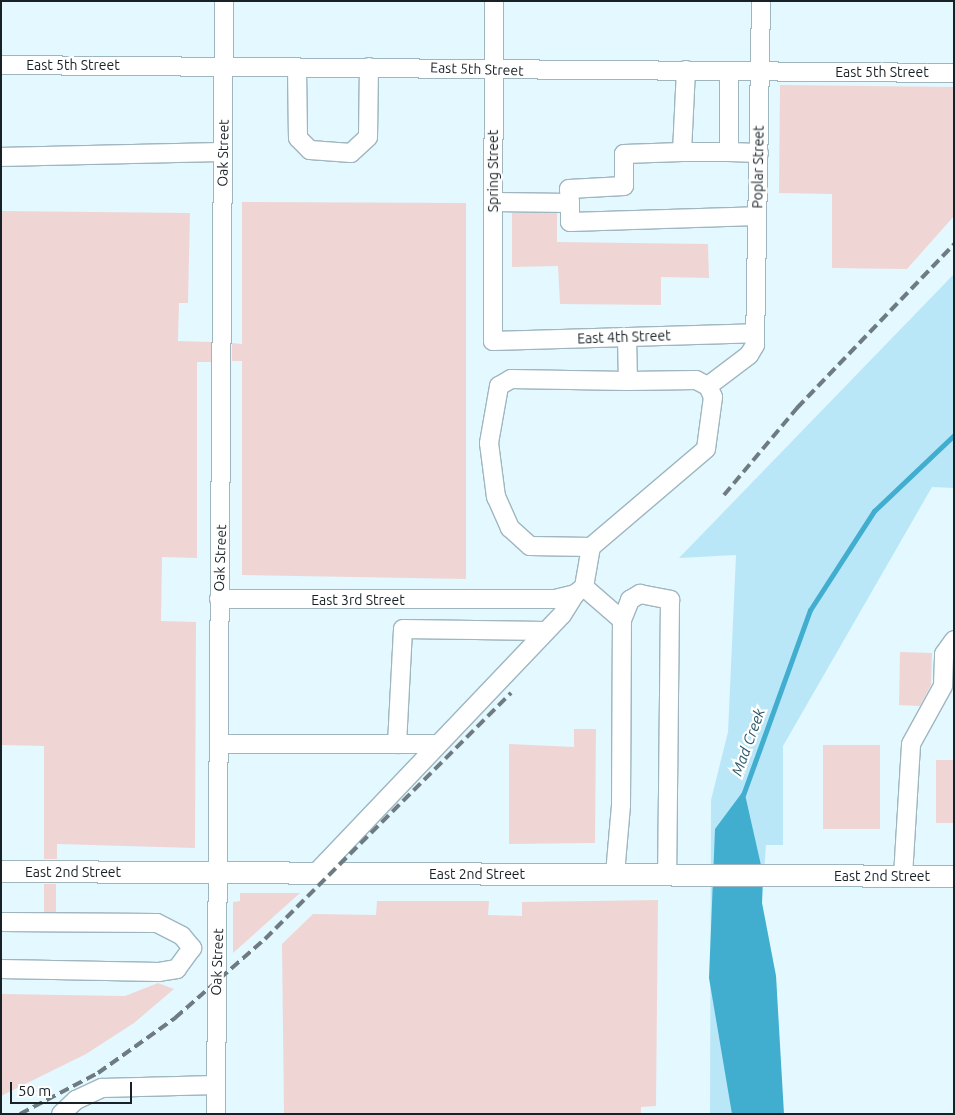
<!DOCTYPE html>
<html>
<head>
<meta charset="utf-8">
<style>
  body { margin:0 }
  #map { position:relative; width:955px; height:1115px; overflow:hidden; background:#e4f8ff; font-family:Ubuntu,sans-serif }
  div>[style] { position:absolute }
  [style*='--x'] { left:calc(var(--x)*1px); top:calc(var(--y)*1px); width:calc(var(--w)*1px); rotate:calc(var(--a)*1deg) }
  .green>* { inset:0; background:#bae7f8 }
  .water>* { inset:0; background:#41aed0 }
  .stream>* { height:5px; margin:-2.5px; padding:0 2.5px; transform-origin:2.5px; border-radius:2.5px; background:#41aed0 }
  .building>* { inset:0; background:#efd6d5; transform-origin:0 0 }
  .roads { filter:drop-shadow(1px 0 #9fb6bf) drop-shadow(-1px 0 #9fb6bf) drop-shadow(0 1px #9fb6bf) drop-shadow(0 -1px #9fb6bf) }
  .minor>* { height:18px; margin:-9px; padding:0 9px; transform-origin:9px; border-radius:9px; background:#fff }
  .major>* { height:21px; margin:-10.5px; padding:0 10.5px; transform-origin:10.5px; border-radius:10.5px; background:#fff }
  .rail>* { height:4px; margin-top:-2px; transform-origin:0; background:repeating-linear-gradient(90deg,#6e7c81 0 10px,transparent 0 15px) }
  span { translate:-50% -50%; white-space:nowrap; text-align:center; line-height:1.15; -webkit-text-stroke:4.5px #fff; paint-order:stroke }
  .street-label { font-size:14px; color:#182125 }
  .water-label { font-size:15px; color:#2d5a69; font-style:italic }
  .frame { position:absolute; inset:0; border:2px solid #182125; pointer-events:none }
  .scale { position:absolute; left:10px; top:1082px; width:122px; height:22px; box-sizing:border-box; border:2px solid #182125; border-top:0; padding-left:6px; font-size:15px; line-height:18px; white-space:nowrap; color:#182125; -webkit-text-stroke:4px #fff; paint-order:stroke }
</style>
</head>
<body>
<div id="map">
  <div class="green">
    <i style="clip-path:polygon(954px 274px,954px 488px,932px 487px,783px 746px,783px 845px,766px 845px,762px 903px,776px 976px,783px 1114px,710px 1114px,711px 800px,728px 732px,736px 555px,679px 558px)"></i>
  </div>
  <div class="water">
    <i style="clip-path:polygon(744px 790px,763px 874px,762px 903px,776px 976px,784px 1114px,732px 1114px,709px 978px,715px 829px)"></i>
  </div>
  <div class="stream">
    <i style="--x:743;--y:795;--w:197;--a:-70.1"></i>
    <i style="--x:810;--y:610;--w:118;--a:-57.1"></i>
    <i style="--x:874;--y:511;--w:110;--a:-43.5"></i>
  </div>
  <div class="building">
    <i style="clip-path:polygon(780px 85px,954px 87px,954px 216px,907px 269px,832px 268px,832px 194px,779px 193px)"></i>
    <i style="clip-path:polygon(242px 202px,466px 203px,466px 579px,242px 575px,242px 361px,232px 361px,232px 343px,242px 344px)"></i>
    <i style="clip-path:polygon(1px 211px,190px 213px,188px 303px,179px 303px,178px 341px,211px 342px,211px 362px,197px 362px,197px 558px,162px 557px,161px 621px,196px 622px,195px 848px,57px 844px,57px 859px,44px 859px,44px 746px,1px 745px)"></i>
    <i style="clip-path:polygon(512px 213px,557px 213px,557px 242px,708px 244px,709px 278px,661px 277px,661px 305px,560px 304px,558px 266px,512px 267px)"></i>
    <i style="clip-path:polygon(900px 652px,932px 653px,931px 685px,920px 706px,899px 705px)"></i>
    <i style="clip-path:polygon(574px 729px,596px 729px,595px 843px,509px 844px,509px 744px,574px 747px)"></i>
    <i style="left:823px;top:745px;width:57px;height:84px"></i>
    <i style="left:936px;top:760px;width:18px;height:63px"></i>
    <i style="left:44px;top:884px;width:12px;height:28px"></i>
    <i style="clip-path:polygon(240px 893px,300px 893px,233px 953px,233px 902px,240px 901px)"></i>
    <i style="clip-path:polygon(658px 900px,656px 1106px,641px 1107px,641px 1114px,284px 1114px,282px 944px,313px 914px,376px 915px,377px 901px,489px 901px,488px 915px,522px 916px,522px 902px)"></i>
    <i style="clip-path:polygon(158px 983px,174px 989px,134px 1023px,86px 1054px,1px 1096px,1px 994px,125px 996px)"></i>
  </div>
  <div class="roads">
    <div class="minor">
      <i style="--x:494;--y:1;--w:340;--a:90.2"></i>
      <i style="--x:493;--y:341;--w:262;--a:-1.7"></i>
      <i style="--x:1;--y:65;--w:953;--a:0.48"></i>
      <i style="--x:297;--y:67;--w:71;--a:89.2"></i>
      <i style="--x:298;--y:138;--w:17;--a:45"></i>
      <i style="--x:310;--y:150;--w:41;--a:4.2"></i>
      <i style="--x:351;--y:153;--w:23;--a:-43"></i>
      <i style="--x:368;--y:137;--w:70;--a:-89.2"></i>
      <i style="--x:686;--y:70;--w:82;--a:92.8"></i>
      <i style="--x:682;--y:152;--w:47;--a:0"></i>
      <i style="--x:729;--y:152;--w:81;--a:-90"></i>
      <i style="--x:729;--y:152;--w:30;--a:2"></i>
      <i style="--x:1;--y:157;--w:222;--a:-1.3"></i>
      <i style="--x:493;--y:202;--w:77;--a:0.7"></i>
      <i style="--x:570;--y:203;--w:19;--a:90"></i>
      <i style="--x:570;--y:222;--w:187;--a:-1.8"></i>
      <i style="--x:570;--y:203;--w:14;--a:-94"></i>
      <i style="--x:569;--y:189;--w:55;--a:-3.1"></i>
      <i style="--x:624;--y:186;--w:32;--a:-90"></i>
      <i style="--x:624;--y:154;--w:58;--a:-2"></i>
      <i style="--x:627;--y:337;--w:44;--a:88.7"></i>
      <i style="--x:628;--y:381;--w:68;--a:-0.8"></i>
      <i style="--x:696;--y:380;--w:13;--a:27"></i>
      <i style="--x:708;--y:386;--w:12;--a:66"></i>
      <i style="--x:713;--y:397;--w:52;--a:97.7"></i>
      <i style="--x:706;--y:449;--w:151;--a:139.6"></i>
      <i style="--x:591;--y:547;--w:61;--a:-179.1"></i>
      <i style="--x:530;--y:546;--w:27;--a:-138"></i>
      <i style="--x:510;--y:528;--w:34;--a:-114"></i>
      <i style="--x:496;--y:497;--w:54;--a:-97.4"></i>
      <i style="--x:489;--y:443;--w:58;--a:-80"></i>
      <i style="--x:499;--y:386;--w:14;--a:-30"></i>
      <i style="--x:511;--y:379;--w:117;--a:1"></i>
      <i style="--x:708;--y:386;--w:51;--a:-37.1"></i>
      <i style="--x:749;--y:355;--w:12;--a:-59"></i>
      <i style="--x:755;--y:345;--w:344;--a:-89"></i>
      <i style="--x:584;--y:587;--w:50;--a:41"></i>
      <i style="--x:219;--y:599;--w:336;--a:0"></i>
      <i style="--x:555;--y:599;--w:21;--a:-14"></i>
      <i style="--x:575;--y:594;--w:11;--a:-38"></i>
      <i style="--x:584;--y:587;--w:41;--a:-80.1"></i>
      <i style="--x:219;--y:744;--w:218;--a:0"></i>
      <i style="--x:397;--y:744;--w:115;--a:-87"></i>
      <i style="--x:403;--y:629;--w:143;--a:0.8"></i>
      <i style="--x:316;--y:873;--w:356;--a:-46.4"></i>
      <i style="--x:562;--y:615;--w:25;--a:-58"></i>
      <i style="--x:615;--y:874;--w:69;--a:-85"></i>
      <i style="--x:621;--y:805;--w:185;--a:-89.7"></i>
      <i style="--x:622;--y:620;--w:22;--a:-68"></i>
      <i style="--x:630;--y:600;--w:12;--a:-31"></i>
      <i style="--x:640;--y:594;--w:31;--a:11"></i>
      <i style="--x:670;--y:600;--w:274;--a:90.6"></i>
      <i style="--x:903;--y:876;--w:132;--a:-86.5"></i>
      <i style="--x:911;--y:744;--w:66;--a:-61.1"></i>
      <i style="--x:943;--y:686;--w:32;--a:-88"></i>
      <i style="--x:944;--y:654;--w:17;--a:-54"></i>
      <i style="--x:1;--y:922;--w:156;--a:0.4"></i>
      <i style="--x:157;--y:923;--w:28;--a:27"></i>
      <i style="--x:182;--y:936;--w:16;--a:50"></i>
      <i style="--x:192;--y:948;--w:26;--a:126"></i>
      <i style="--x:177;--y:969;--w:18;--a:171"></i>
      <i style="--x:159;--y:972;--w:158;--a:-178.9"></i>
      <i style="--x:61;--y:1114;--w:21;--a:-43"></i>
      <i style="--x:76;--y:1100;--w:29;--a:-25"></i>
      <i style="--x:102;--y:1088;--w:114;--a:-1.5"></i>
      <i style="--x:216;--y:1114;--w:1113;--a:-89.59"></i>
    </div>
    <div class="major">
      <i style="--x:1;--y:871;--w:953;--a:0.3"></i>
    </div>
  </div>
  <div class="rail">
    <i style="--x:724;--y:495;--w:114;--a:-50"></i>
    <i style="--x:797;--y:408;--w:227;--a:-46.2"></i>
    <i style="--x:20;--y:1114;--w:88;--a:-27.7"></i>
    <i style="--x:98;--y:1073;--w:95;--a:-35.5"></i>
    <i style="--x:175;--y:1018;--w:120;--a:-41.3"></i>
    <i style="--x:265;--y:939;--w:348;--a:-45"></i>
  </div>
  <div class="street-label">
    <span style="left:73px;top:65px">East 5th Street</span>
    <span style="left:477px;top:69px;rotate:2deg">East 5th Street</span>
    <span style="left:882px;top:72px">East 5th Street</span>
    <span style="left:223px;top:153px;rotate:-89deg">Oak Street</span>
    <span style="left:758px;top:167px;rotate:-89deg">Poplar Street</span>
    <span style="left:493px;top:171px;rotate:-90deg">Spring Street</span>
    <span style="left:624px;top:337px;rotate:-2deg">East 4th Street</span>
    <span style="left:220px;top:558px;rotate:-88deg">Oak Street</span>
    <span style="left:358px;top:600px">East 3rd Street</span>
    <span style="left:73px;top:872px">East 2nd Street</span>
    <span style="left:477px;top:874px">East 2nd Street</span>
    <span style="left:882px;top:876px">East 2nd Street</span>
    <span style="left:217px;top:962px;rotate:-88deg">Oak Street</span>
  </div>
  <div class="water-label">
    <span style="left:748px;top:742px;rotate:-70deg">Mad Creek</span>
  </div>
  <div class="frame"></div>
  <div class="scale">50 m</div>
</div>
</body>
</html>
